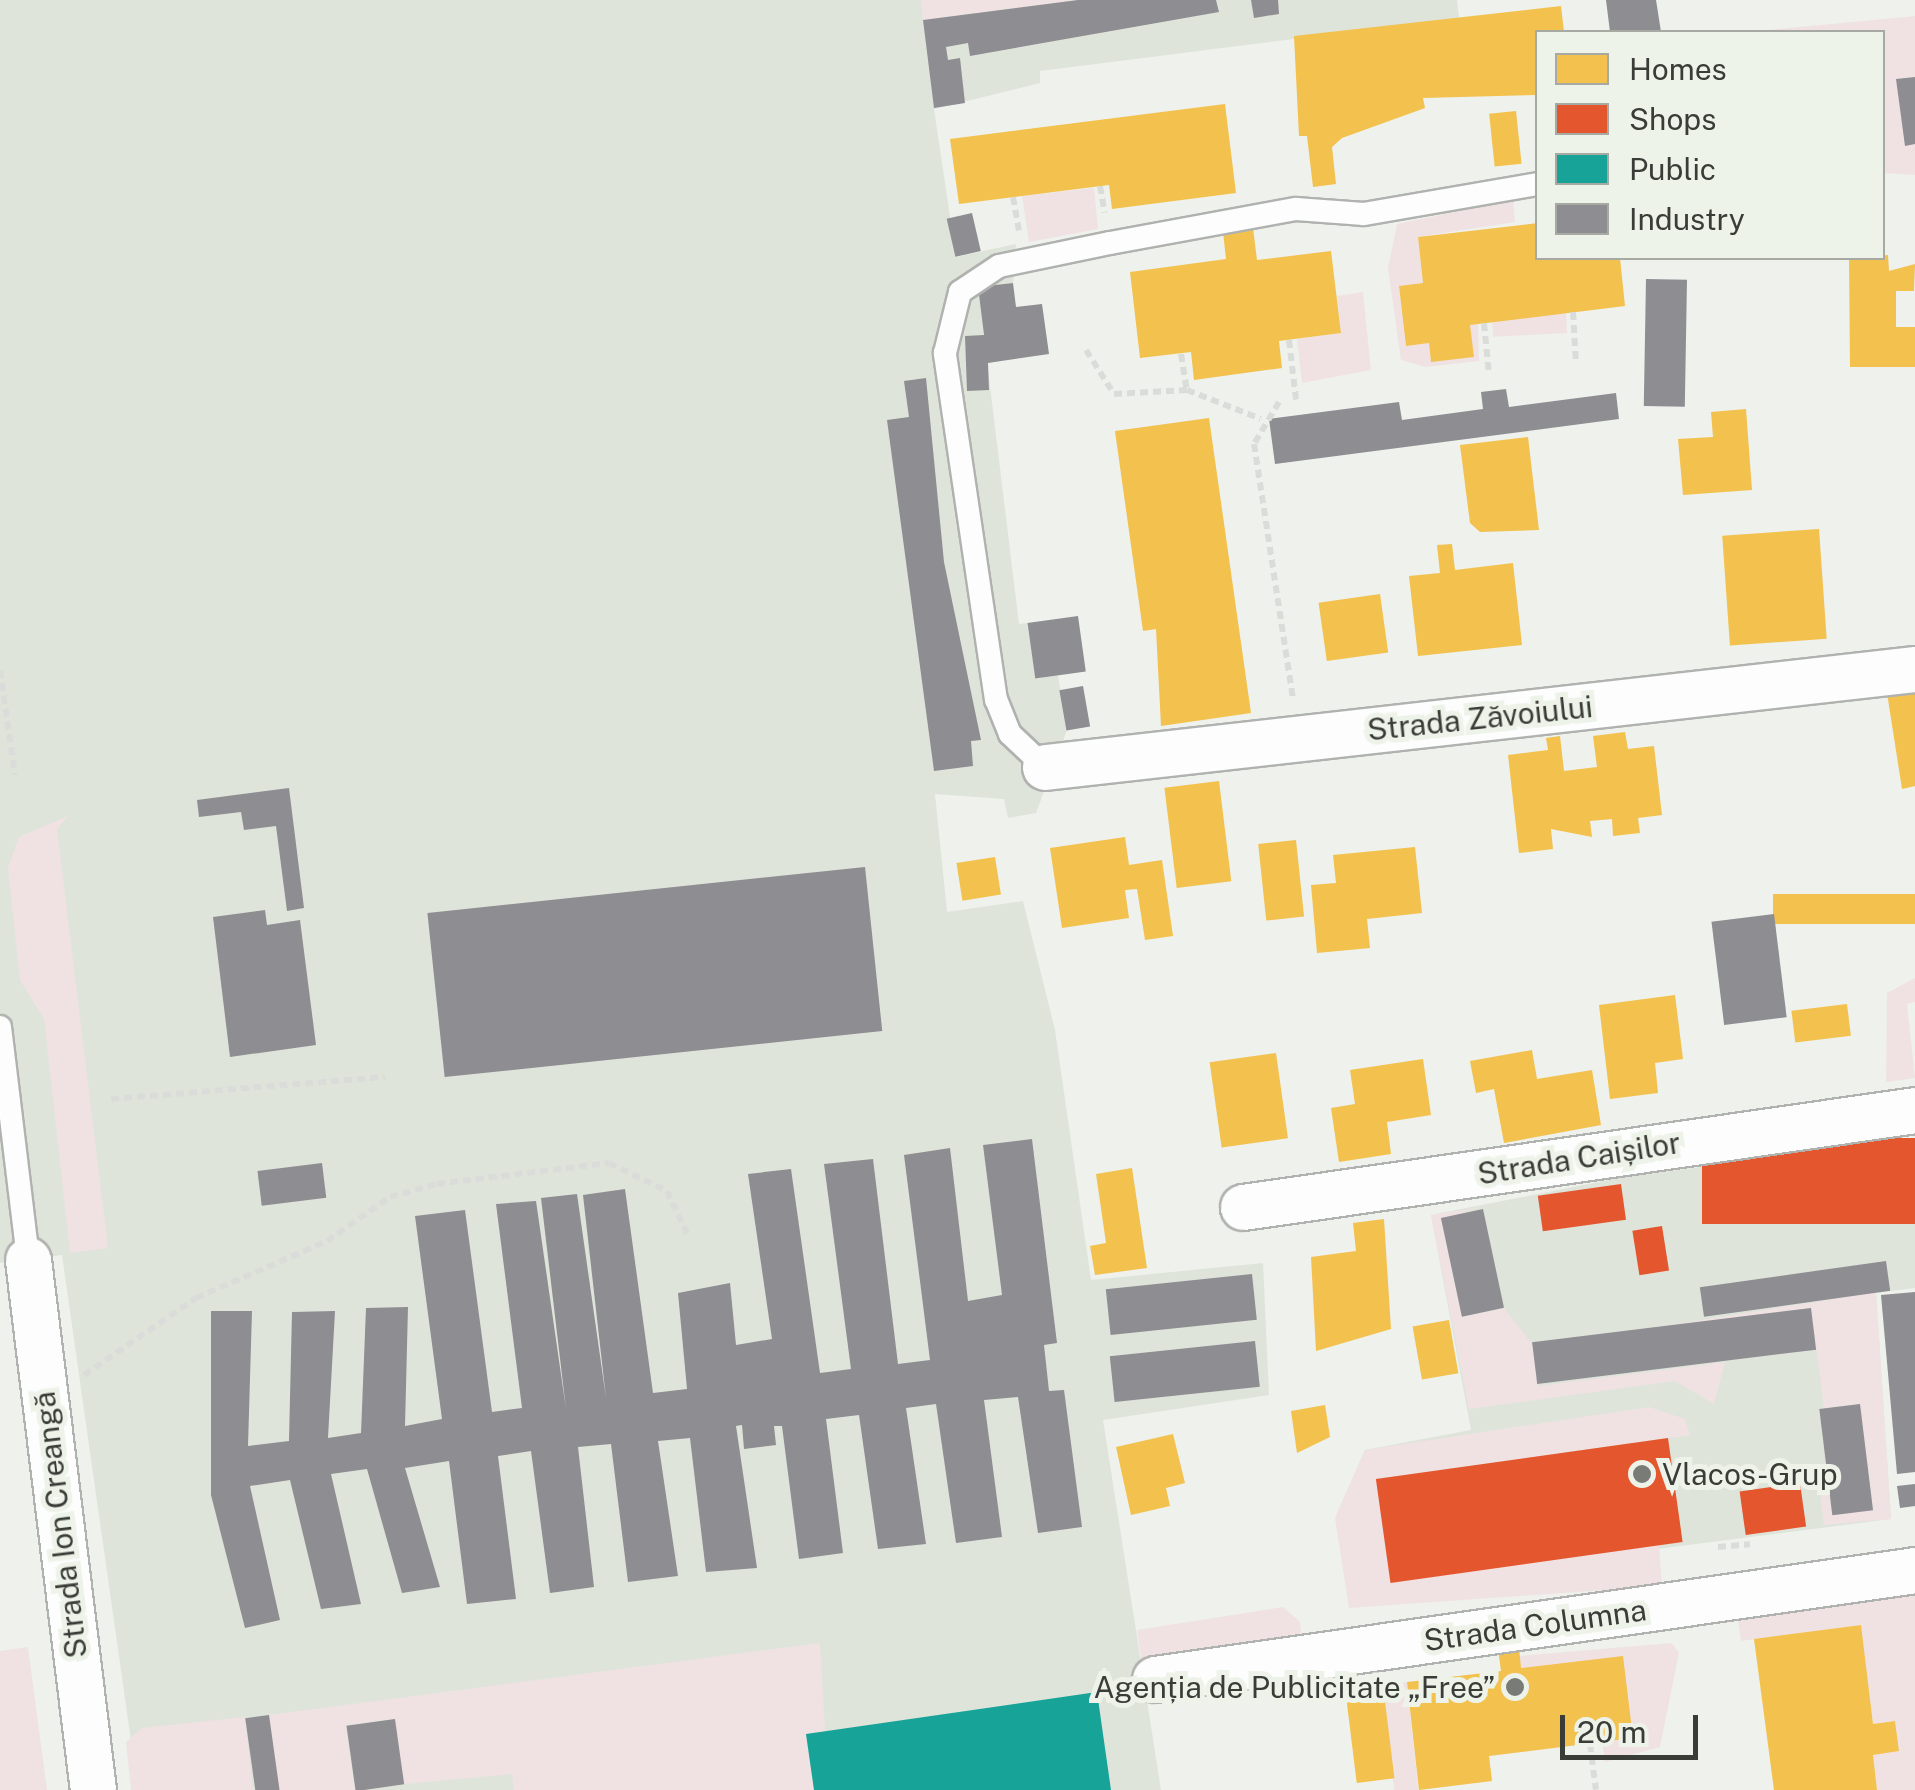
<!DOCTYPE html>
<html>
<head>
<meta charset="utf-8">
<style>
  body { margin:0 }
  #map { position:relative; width:1915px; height:1790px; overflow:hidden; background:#eef1ec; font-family:"Public Sans",sans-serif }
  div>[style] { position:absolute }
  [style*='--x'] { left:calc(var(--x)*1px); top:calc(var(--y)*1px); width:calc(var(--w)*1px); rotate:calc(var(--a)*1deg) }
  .built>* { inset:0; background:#dee4da }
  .green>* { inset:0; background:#f0e2e3; transform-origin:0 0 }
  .homes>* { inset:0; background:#f2c14e; transform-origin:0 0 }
  .shops>* { inset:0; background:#e4572e; transform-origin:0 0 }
  .public>* { inset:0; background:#17a398 }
  .industry>* { inset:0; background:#8d8d92; transform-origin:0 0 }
  .path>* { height:6px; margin-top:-3px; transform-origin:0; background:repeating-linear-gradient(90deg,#dadcda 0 8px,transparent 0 13px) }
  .roads { filter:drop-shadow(2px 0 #b0b2af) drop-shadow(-2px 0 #b0b2af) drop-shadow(0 2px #b0b2af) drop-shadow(0 -2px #b0b2af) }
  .service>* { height:22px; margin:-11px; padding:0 11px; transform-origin:11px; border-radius:11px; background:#fcfdfc }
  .minor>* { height:45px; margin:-22.5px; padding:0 22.5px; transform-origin:22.5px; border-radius:22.5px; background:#fcfdfc }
  .dots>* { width:28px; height:28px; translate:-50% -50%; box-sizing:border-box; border:5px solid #eef3ea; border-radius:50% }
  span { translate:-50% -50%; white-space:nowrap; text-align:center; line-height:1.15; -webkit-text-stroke:10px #eef3ea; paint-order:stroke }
  .street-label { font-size:30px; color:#3a3c38 }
  .poi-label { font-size:30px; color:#3a3c38 }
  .left { translate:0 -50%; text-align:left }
  .right { translate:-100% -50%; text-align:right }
  .legend { position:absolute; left:1535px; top:30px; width:350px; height:230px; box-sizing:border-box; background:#eef3ea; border:2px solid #a6aaa3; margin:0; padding:12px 18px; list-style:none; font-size:30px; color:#3a3c38 }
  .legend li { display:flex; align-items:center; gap:20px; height:50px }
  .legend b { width:50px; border:2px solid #a6aaa3 }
  .scale { position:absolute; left:1560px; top:1715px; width:138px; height:45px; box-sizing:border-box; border:5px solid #3a3c38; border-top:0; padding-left:12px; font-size:30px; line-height:35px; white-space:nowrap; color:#3a3c38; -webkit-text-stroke:8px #eef3ea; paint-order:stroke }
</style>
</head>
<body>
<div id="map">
  <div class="built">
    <i style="clip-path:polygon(0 0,1457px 0,1459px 18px,1040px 71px,1040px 83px,934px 109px,956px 257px,1016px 244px,1013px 283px,978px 288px,1019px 624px,1027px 623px,1036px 679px,1058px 675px,1067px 730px,1036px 813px,1008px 818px,1004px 799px,935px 794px,947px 912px,1023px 901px,1055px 1030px,1091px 1280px,1263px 1263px,1269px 1395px,1103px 1420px,1161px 1790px,138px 1790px,62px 1255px,0 1263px)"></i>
    <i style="clip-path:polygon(1915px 1138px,1915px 1288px,1876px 1293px,1891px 1519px,1390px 1583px,1335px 1518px,1365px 1450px,1471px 1430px,1431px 1215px,1619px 1178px)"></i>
  </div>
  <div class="green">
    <i style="clip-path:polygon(921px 0,1078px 0,923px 20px)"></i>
    <i style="clip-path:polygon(1915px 16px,1915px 175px,1883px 173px,1882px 32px,1745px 32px)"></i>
    <i style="clip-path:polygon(1094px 188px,1098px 229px,1029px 242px,1022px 196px)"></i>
    <i style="clip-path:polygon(1513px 200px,1515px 222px,1418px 237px,1423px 283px,1399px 287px,1406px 346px,1429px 343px,1431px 361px,1473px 357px,1470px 325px,1478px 323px,1479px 361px,1425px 367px,1401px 360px,1388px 268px,1397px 224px)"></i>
    <i style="clip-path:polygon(1363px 292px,1371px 370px,1302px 383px,1297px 339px,1341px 333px,1337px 296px)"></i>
    <i style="left:1566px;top:313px;width:20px;height:74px;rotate:87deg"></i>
    <i style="clip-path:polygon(68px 816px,57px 829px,108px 1248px,70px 1253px,44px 1019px,20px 980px,8px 868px,19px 837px)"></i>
    <i style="clip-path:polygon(1915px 978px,1915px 1002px,1907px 1004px,1915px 1078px,1886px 1082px,1887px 993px)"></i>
    <i style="clip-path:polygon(1482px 1207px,1441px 1219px,1462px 1317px,1504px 1308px,1532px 1344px,1538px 1386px,1725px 1362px,1714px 1404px,1675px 1381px,1469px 1409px,1431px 1215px)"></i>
    <i style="clip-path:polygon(1876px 1292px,1891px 1519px,1824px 1525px,1818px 1481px,1827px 1479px,1832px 1515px,1873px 1509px,1860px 1404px,1824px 1408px,1811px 1308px,1640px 1330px)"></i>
    <i style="clip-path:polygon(1649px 1407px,1685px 1419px,1690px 1435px,1376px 1479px,1659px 1545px,1662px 1586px,1349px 1608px,1335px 1518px,1365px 1450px)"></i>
    <i style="clip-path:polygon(1915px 1594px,1915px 1790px,1877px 1790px,1873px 1755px,1899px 1750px,1895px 1721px,1873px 1724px,1860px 1625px,1741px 1641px,1738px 1620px)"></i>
    <i style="clip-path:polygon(1283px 1607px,1300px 1622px,1302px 1644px,1142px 1665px,1137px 1630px)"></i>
    <i style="clip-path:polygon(820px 1643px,825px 1732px,806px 1735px,814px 1790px,514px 1790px,512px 1774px,404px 1784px,394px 1719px,346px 1725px,355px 1790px,279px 1790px,269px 1715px)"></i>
    <i style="clip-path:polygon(1672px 1643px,1679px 1653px,1660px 1747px,1605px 1762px,1602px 1742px,1632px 1738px,1521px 1668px,1519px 1656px)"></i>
    <i style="clip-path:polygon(28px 1647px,47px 1790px,0 1790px,0 1651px)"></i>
    <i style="left:1407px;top:1682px;width:109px;height:24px;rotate:84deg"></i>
    <i style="clip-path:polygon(245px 1717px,253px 1790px,131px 1790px,126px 1742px,142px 1728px)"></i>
  </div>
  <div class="homes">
    <i style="clip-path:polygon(1561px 6px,1564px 32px,1538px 32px,1538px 95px,1423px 98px,1425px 108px,1342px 138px,1332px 147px,1336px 184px,1313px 187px,1307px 136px,1299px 136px,1294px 36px)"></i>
    <i style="clip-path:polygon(1225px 104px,1236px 193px,1112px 209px,1109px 185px,959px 204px,950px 139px)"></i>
    <i style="left:1516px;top:111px;width:53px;height:27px;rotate:84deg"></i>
    <i style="clip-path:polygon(1538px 223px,1538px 258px,1620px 258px,1625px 306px,1470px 325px,1474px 357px,1431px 362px,1429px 343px,1406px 346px,1399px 286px,1423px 283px,1418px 237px)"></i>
    <i style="clip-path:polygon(1253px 228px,1257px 260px,1331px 251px,1341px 333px,1279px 341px,1282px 368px,1194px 380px,1191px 352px,1140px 358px,1130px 272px,1226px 259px,1223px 232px)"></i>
    <i style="clip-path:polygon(1888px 255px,1889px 271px,1915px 264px,1914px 291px,1896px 291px,1896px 327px,1915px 327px,1915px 367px,1850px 367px,1849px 258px)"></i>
    <i style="clip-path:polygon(1746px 409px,1752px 490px,1683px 495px,1678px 439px,1713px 437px,1711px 412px)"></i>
    <i style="clip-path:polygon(1209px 418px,1251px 713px,1161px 726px,1156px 629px,1143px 631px,1115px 431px)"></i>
    <i style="clip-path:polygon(1528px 437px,1539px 530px,1480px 532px,1470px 523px,1460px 445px)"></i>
    <i style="left:1819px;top:529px;width:110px;height:97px;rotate:86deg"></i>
    <i style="clip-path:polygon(1452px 544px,1455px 570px,1513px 563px,1522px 645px,1418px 656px,1409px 576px,1440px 573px,1437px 545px)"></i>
    <i style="left:1380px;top:594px;width:59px;height:62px;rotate:82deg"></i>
    <i style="clip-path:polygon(1915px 689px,1915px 786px,1902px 789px,1887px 693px)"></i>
    <i style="clip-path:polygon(1625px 732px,1628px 749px,1654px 746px,1662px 815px,1638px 818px,1640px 833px,1613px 836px,1612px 819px,1590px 821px,1592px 837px,1551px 829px,1553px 849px,1519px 853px,1508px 755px,1548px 750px,1546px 738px,1560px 736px,1564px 771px,1597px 767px,1593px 736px)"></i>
    <i style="left:1219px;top:781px;width:101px;height:55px;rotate:83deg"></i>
    <i style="clip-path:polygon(1125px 837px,1129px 865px,1162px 860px,1173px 936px,1145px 940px,1137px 889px,1125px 890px,1129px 918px,1062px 928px,1050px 848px)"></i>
    <i style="left:1296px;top:840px;width:77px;height:38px;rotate:84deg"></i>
    <i style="clip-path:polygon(1415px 847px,1422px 913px,1367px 919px,1370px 948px,1317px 953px,1311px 885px,1336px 883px,1333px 855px)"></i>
    <i style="left:995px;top:857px;width:38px;height:39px;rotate:81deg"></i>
    <i style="left:1915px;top:894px;width:30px;height:142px;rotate:90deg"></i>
    <i style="clip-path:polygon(1675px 995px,1683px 1059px,1655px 1063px,1658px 1093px,1610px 1099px,1599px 1005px)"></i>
    <i style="left:1847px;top:1004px;width:32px;height:56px;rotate:83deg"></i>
    <i style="clip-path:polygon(1532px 1050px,1537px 1079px,1592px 1070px,1601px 1125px,1504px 1143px,1494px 1089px,1476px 1093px,1470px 1061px)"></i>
    <i style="left:1276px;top:1053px;width:86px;height:67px;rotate:82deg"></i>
    <i style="clip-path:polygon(1423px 1059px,1431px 1115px,1387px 1122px,1391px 1154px,1339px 1162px,1331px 1108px,1355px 1104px,1350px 1070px)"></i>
    <i style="clip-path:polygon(1132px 1168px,1147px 1268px,1095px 1275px,1090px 1246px,1106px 1243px,1096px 1174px)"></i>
    <i style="clip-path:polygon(1384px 1219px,1391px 1329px,1316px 1351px,1311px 1257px,1356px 1251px,1353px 1223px)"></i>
    <i style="left:1449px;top:1320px;width:54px;height:37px;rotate:80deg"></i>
    <i style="clip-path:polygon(1325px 1405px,1330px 1437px,1297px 1453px,1291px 1411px)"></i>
    <i style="clip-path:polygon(1173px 1434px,1185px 1483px,1166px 1488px,1170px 1506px,1131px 1515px,1116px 1447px)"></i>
    <i style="clip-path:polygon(1861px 1625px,1873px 1724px,1895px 1721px,1899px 1751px,1873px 1755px,1877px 1790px,1774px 1790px,1754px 1639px)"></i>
    <i style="clip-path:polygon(1519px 1647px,1521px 1668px,1623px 1656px,1633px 1738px,1489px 1756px,1492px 1781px,1419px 1790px,1407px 1682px,1501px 1671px,1498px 1649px)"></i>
    <i style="left:1383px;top:1685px;width:94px;height:38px;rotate:83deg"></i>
  </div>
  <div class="shops">
    <i style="left:1915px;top:1138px;width:86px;height:213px;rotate:90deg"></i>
    <i style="left:1621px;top:1184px;width:36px;height:84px;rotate:82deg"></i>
    <i style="left:1662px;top:1226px;width:45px;height:30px;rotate:81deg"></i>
    <i style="left:1668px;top:1438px;width:105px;height:295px;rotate:82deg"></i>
    <i style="left:1800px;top:1483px;width:44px;height:61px;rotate:82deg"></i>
  </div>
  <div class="public">
    <i style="clip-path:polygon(1097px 1692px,1111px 1790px,814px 1790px,806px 1734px)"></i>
  </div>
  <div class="industry">
    <i style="clip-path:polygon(1078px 0,1216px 0,1219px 12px,970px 56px,968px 43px,946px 47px,948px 60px,960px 58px,965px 103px,934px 108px,923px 20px)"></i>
    <i style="clip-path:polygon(1251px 0,1278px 0,1279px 14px,1254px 18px)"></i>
    <i style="clip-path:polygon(1606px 0,1656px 0,1661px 32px,1610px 32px)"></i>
    <i style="clip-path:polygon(1915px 77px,1915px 144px,1905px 146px,1896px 79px)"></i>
    <i style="left:972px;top:213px;width:39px;height:26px;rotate:77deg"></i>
    <i style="left:1646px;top:279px;width:41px;height:127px;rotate:1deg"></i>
    <i style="clip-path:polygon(1013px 283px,1016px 307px,1042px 304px,1049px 354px,988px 363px,989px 390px,967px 391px,965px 336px,984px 335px,978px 287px)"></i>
    <i style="clip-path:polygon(926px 378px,944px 562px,981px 740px,971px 741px,973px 766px,934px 771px,887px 420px,909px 417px,904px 381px)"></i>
    <i style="clip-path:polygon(1506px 389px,1509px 407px,1616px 393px,1619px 419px,1275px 464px,1269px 419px,1399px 402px,1402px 420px,1483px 409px,1481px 392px)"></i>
    <i style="left:1078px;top:616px;width:56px;height:51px;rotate:82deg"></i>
    <i style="left:1083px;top:686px;width:41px;height:24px;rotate:80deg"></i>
    <i style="clip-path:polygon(289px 788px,304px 908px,287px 911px,276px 826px,244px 830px,241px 812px,199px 817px,197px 800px)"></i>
    <i style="left:865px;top:867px;width:165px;height:440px;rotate:84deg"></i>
    <i style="clip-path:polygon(265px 910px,267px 925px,300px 920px,316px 1045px,230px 1057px,213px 917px)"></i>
    <i style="left:1774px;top:914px;width:104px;height:63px;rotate:83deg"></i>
    <i style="clip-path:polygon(1032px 1139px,1057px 1343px,1044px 1345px,1049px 1391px,1064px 1390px,1082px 1527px,1038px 1533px,1018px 1397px,984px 1400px,1002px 1537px,956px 1543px,936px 1404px,906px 1408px,926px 1544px,878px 1549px,859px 1415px,826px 1419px,843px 1553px,799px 1559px,782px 1426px,774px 1426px,776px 1445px,744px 1449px,742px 1425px,736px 1426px,757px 1568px,706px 1572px,690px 1438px,658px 1441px,678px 1576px,628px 1582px,611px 1444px,578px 1447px,594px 1587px,550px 1593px,531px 1451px,498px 1456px,516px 1599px,467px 1604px,449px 1461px,405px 1468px,440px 1587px,402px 1593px,367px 1469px,331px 1474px,361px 1604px,321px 1609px,290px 1480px,250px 1486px,280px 1620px,245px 1628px,211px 1495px,211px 1311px,252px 1311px,248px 1446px,289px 1441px,292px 1312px,335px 1311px,328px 1438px,361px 1433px,366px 1308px,408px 1307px,405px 1426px,442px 1419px,415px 1216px,465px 1210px,492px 1412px,522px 1408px,496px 1204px,536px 1201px,566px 1409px,541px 1198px,577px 1194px,606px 1398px,583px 1195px,625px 1189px,653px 1393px,687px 1389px,678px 1293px,730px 1283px,736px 1345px,772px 1339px,748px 1174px,791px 1169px,820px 1373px,851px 1369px,824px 1164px,873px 1159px,898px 1364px,930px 1360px,904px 1155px,950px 1148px,968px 1301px,1002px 1295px,983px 1145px)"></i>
    <i style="left:322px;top:1163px;width:35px;height:65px;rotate:83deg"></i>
    <i style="left:1483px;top:1209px;width:101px;height:43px;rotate:78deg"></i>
    <i style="left:1886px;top:1261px;width:30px;height:188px;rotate:82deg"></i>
    <i style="left:1252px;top:1274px;width:46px;height:147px;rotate:84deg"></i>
    <i style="clip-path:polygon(1915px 1292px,1915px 1472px,1897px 1474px,1881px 1295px)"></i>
    <i style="left:1811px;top:1308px;width:42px;height:281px;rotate:83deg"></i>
    <i style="left:1255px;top:1341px;width:46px;height:146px;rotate:84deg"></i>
    <i style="left:1860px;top:1404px;width:107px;height:41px;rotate:83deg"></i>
    <i style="clip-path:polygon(1915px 1484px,1915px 1506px,1900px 1508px,1897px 1486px)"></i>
    <i style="left:269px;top:1715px;width:76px;height:24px;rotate:82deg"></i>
    <i style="left:395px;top:1719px;width:66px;height:49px;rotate:82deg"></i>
  </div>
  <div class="path">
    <i style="--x:1100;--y:186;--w:27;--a:80"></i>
    <i style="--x:1013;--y:197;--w:34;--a:80"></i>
    <i style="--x:1573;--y:312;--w:52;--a:86.7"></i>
    <i style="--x:1484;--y:323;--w:51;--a:84.4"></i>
    <i style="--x:1289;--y:340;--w:60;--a:83.3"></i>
    <i style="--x:1086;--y:350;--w:52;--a:57.5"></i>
    <i style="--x:1114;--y:394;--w:73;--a:-3.1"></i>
    <i style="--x:1187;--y:390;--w:79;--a:21.4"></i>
    <i style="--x:1181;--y:354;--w:36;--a:81"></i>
    <i style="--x:1279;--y:402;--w:49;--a:120.8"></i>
    <i style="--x:1254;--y:444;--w:257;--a:81.3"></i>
    <i style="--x:0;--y:670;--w:106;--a:81.9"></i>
    <i style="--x:111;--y:1099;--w:275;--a:-4.6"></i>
    <i style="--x:84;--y:1375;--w:136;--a:-34.5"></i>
    <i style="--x:196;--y:1298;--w:143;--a:-23.5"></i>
    <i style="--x:327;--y:1241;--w:77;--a:-34.9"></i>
    <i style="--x:390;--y:1197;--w:49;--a:-15.5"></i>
    <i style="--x:437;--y:1184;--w:173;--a:-7"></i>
    <i style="--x:609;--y:1163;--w:64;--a:25.8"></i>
    <i style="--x:667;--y:1191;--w:52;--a:64.9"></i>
    <i style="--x:1718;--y:1547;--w:32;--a:-5"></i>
    <i style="--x:1590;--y:1744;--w:46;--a:82.6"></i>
  </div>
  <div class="roads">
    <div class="service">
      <i style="--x:1045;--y:767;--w:48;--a:-136.7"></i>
      <i style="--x:1010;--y:734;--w:37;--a:-112"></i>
      <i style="--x:996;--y:700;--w:351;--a:-98.4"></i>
      <i style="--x:945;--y:353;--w:63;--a:-76.2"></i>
      <i style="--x:960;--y:292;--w:47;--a:-33.7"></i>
      <i style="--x:999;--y:266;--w:113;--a:-11.7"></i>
      <i style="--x:1110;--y:243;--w:189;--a:-10.4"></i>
      <i style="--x:1296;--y:209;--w:68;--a:4.2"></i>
      <i style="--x:1364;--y:214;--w:177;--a:-9.8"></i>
      <i style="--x:0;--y:1027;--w:235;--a:83.1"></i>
    </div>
    <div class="minor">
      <i style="--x:1045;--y:767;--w:876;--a:-6.43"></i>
      <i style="--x:1243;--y:1207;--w:679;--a:-8.21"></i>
      <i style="--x:28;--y:1260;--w:534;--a:83.01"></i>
      <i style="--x:1155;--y:1679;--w:768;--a:-8.16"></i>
    </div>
  </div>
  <div class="dots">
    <i style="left:1642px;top:1474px;background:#797b77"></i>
    <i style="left:1515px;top:1687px;background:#797b77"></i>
  </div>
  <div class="street-label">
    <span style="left:1480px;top:718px;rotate:-6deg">Strada Zăvoiului</span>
    <span style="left:1579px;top:1158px;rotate:-9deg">Strada Caișilor</span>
    <span style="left:60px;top:1525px;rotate:-97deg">Strada Ion Creangă</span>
    <span style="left:1535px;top:1625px;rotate:-8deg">Strada Columna</span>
  </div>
  <div class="poi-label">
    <span class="left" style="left:1662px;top:1474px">Vlacos-Grup</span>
    <span class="right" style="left:1495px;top:1687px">Agenția de Publicitate „Free”</span>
  </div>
  <ul class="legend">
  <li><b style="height:28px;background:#f2c14e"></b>Homes</li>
  <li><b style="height:28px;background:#e4572e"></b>Shops</li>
  <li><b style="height:28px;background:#17a398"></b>Public</li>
  <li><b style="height:28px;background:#8d8d92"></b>Industry</li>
  </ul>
  <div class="scale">20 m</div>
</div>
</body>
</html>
